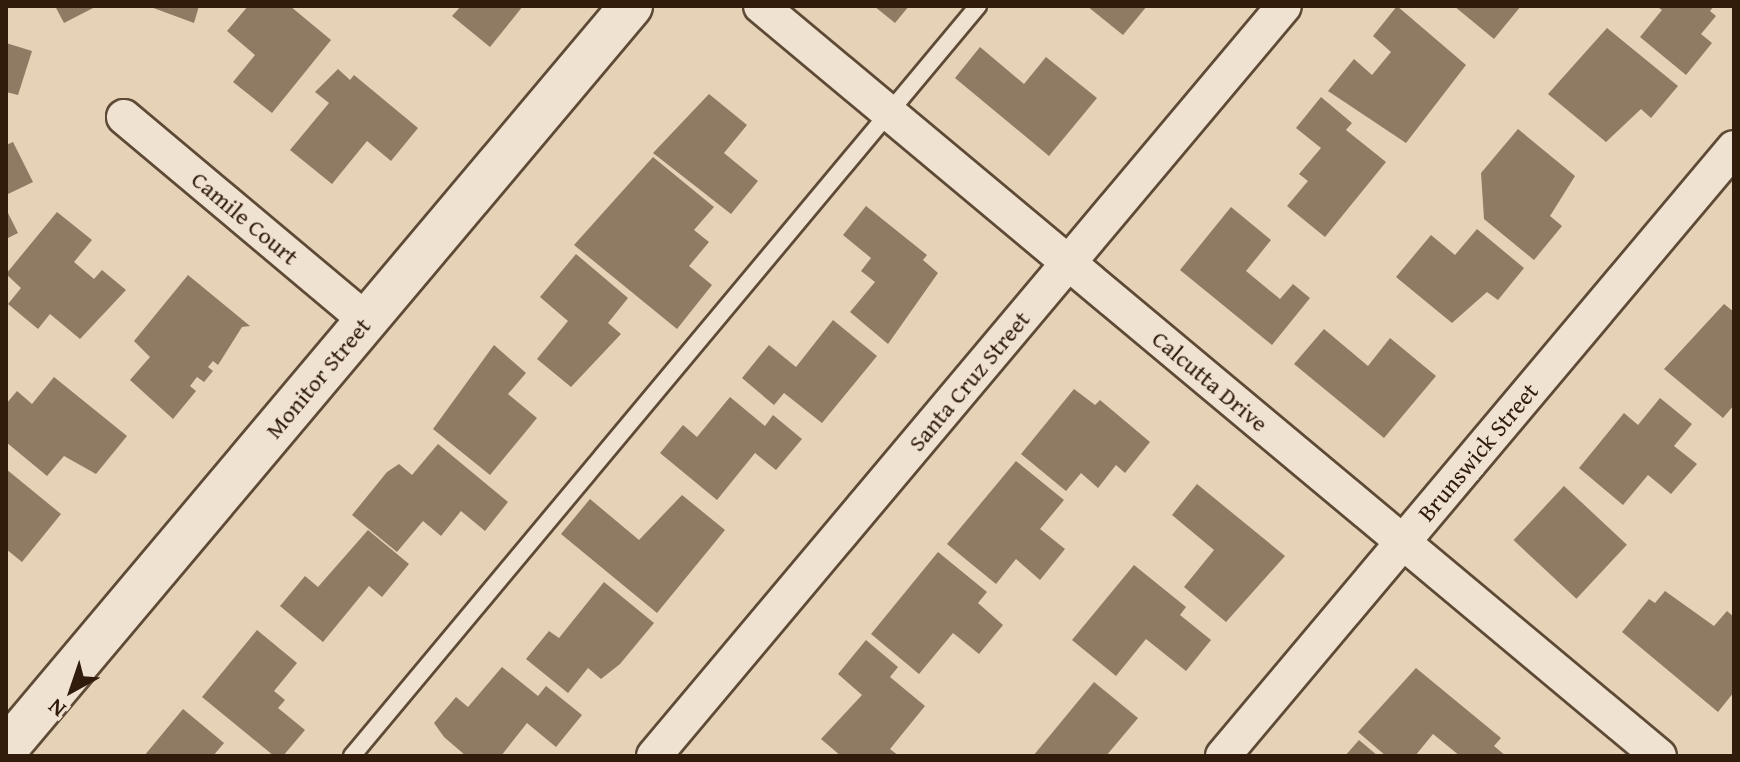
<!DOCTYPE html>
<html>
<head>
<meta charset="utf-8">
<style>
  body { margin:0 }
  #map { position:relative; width:1740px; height:762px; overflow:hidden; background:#e6d2b6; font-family:"Gentium Book Plus",serif }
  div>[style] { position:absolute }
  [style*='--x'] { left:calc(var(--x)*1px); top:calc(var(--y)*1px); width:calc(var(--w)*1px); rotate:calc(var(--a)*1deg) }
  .building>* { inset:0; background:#8f7b64; transform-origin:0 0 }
  .roads { filter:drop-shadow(2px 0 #5e4a36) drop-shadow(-2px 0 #5e4a36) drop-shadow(0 2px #5e4a36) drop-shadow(0 -2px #5e4a36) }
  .service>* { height:16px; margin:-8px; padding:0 8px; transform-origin:8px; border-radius:8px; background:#efe2d0 }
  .minor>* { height:34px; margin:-17px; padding:0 17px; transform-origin:17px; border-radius:17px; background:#efe2d0 }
  .tertiary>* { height:42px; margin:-21px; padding:0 21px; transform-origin:21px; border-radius:21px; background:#efe2d0 }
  span { translate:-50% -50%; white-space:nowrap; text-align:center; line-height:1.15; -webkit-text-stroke:8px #efe2d0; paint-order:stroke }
  .street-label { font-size:24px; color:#311c0c }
  .frame { position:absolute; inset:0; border:8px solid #311c0c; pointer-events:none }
  .north { position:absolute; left:32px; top:650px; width:80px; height:80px; -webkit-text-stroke:6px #efe2d0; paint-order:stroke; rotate:220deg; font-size:22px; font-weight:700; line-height:32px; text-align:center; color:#311c0c }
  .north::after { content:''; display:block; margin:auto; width:28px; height:36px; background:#311c0c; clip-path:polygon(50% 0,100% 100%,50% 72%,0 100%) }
</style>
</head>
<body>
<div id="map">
  <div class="building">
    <i style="clip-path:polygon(55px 6px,97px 6px,64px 23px)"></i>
    <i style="clip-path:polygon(148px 6px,199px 6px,194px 23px)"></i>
    <i style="clip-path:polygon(248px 6px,290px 6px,331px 40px,272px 113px,233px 82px,255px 55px,227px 31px)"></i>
    <i style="clip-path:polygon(461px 6px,523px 6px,490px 47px,452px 16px)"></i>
    <i style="clip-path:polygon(874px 6px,909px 6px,895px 23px)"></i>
    <i style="clip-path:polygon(1087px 6px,1147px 6px,1123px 35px)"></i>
    <i style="clip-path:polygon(1397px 6px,1466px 65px,1406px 143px,1328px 91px,1354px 59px,1372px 75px,1391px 52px,1373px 36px)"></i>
    <i style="clip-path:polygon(1454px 6px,1521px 6px,1494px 39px)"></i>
    <i style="clip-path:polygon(1656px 6px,1714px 6px,1710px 11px,1716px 16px,1701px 34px,1712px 43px,1686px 75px,1640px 37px,1662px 10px)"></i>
    <i style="clip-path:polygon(1607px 28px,1678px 86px,1651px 118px,1641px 109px,1606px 142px,1548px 94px)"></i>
    <i style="clip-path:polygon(6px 43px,32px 51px,18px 95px,6px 92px)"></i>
    <i style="clip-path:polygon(980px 47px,1024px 84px,1046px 57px,1097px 98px,1049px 156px,955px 78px)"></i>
    <i style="clip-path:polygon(338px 69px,350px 80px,354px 75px,418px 128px,391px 161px,367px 141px,332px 184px,290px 150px,329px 103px,315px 92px)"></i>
    <i style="clip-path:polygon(709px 94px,747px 125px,724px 153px,758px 181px,731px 214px,653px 153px)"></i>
    <i style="clip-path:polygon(1321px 97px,1352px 123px,1346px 130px,1386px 162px,1325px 237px,1287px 206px,1308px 181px,1299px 174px,1321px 148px,1296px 128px)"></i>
    <i style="clip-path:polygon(1518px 129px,1575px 176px,1550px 216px,1562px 226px,1534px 260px,1484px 219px,1481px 173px)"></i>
    <i style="clip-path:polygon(13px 142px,33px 182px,6px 195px,6px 145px)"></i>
    <i style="clip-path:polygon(653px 157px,714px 207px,694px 230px,709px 242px,689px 266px,712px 285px,677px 329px,574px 245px)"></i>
    <i style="clip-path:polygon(866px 206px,927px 255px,923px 260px,938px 273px,888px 344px,850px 312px,875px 282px,861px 271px,871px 258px,843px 235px)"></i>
    <i style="clip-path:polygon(1231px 207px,1271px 240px,1246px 271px,1280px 299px,1293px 284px,1310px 298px,1272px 345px,1180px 270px)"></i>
    <i style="clip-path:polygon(6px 209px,18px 233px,6px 239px)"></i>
    <i style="clip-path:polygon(57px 212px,92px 240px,74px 262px,94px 279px,102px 270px,126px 290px,80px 339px,50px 314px,38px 329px,8px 304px,21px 288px,6px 274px)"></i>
    <i style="clip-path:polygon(1477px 229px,1524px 268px,1498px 300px,1487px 292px,1452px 323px,1396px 277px,1431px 235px,1455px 255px)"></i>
    <i style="clip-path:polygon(576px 254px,628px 298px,608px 323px,621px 334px,571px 387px,537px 359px,568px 321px,540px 297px)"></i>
    <i style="clip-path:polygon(188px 275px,250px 326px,242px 327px,218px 365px,213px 361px,208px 367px,213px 371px,204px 382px,197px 377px,190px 386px,196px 391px,173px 419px,130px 380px,150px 357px,134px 341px)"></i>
    <i style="clip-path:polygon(1724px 304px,1734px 312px,1734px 405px,1723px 418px,1664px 369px)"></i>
    <i style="clip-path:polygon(833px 320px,877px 356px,822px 423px,784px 393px,774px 405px,742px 378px,769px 345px,796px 367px)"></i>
    <i style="clip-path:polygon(1324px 329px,1368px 366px,1390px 338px,1436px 376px,1384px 438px,1294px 364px)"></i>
    <i style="clip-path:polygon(494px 345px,526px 373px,508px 394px,537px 418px,490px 475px,433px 429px)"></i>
    <i style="clip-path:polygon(54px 377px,127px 436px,96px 474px,64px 456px,47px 476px,6px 442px,6px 404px,17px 391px,32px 404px)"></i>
    <i style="clip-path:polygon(1074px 389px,1095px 405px,1100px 400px,1150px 442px,1125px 473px,1116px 465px,1098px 488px,1081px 473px,1066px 491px,1021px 454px)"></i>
    <i style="clip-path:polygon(730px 397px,765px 426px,773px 415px,802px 439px,776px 470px,755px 453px,717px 500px,660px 453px,683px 425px,697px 437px)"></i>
    <i style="clip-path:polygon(1660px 398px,1692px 424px,1674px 446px,1697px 464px,1671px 494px,1648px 475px,1623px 505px,1579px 468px,1624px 413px,1638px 425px)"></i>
    <i style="clip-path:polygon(438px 444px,508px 502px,485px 531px,461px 511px,441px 536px,423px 521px,397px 552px,352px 515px,387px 472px,399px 464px,412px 475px)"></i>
    <i style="clip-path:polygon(1016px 461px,1064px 500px,1040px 529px,1065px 549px,1040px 580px,1016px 559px,996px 584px,947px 544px)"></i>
    <i style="clip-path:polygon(6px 469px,61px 514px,22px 562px,6px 549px)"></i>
    <i style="clip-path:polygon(1197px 484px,1285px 556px,1226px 622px,1184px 587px,1214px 550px,1172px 515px)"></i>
    <i style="left:1564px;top:486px;width:86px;height:74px;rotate:43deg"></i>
    <i style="clip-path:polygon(682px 495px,725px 530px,657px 613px,561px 534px,590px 499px,639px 540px)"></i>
    <i style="clip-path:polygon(368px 530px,409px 564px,382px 597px,369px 586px,323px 642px,280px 606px,305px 576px,318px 587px)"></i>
    <i style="clip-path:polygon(938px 552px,987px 592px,978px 603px,1003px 625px,979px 654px,953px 633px,919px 674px,871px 634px)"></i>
    <i style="clip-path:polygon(1134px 565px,1186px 607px,1180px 615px,1211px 640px,1186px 671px,1146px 639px,1116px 676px,1072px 640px)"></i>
    <i style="clip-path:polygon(604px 582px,654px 623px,620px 664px,601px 679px,588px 668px,568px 693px,526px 659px,549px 631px,559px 638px)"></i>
    <i style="clip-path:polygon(1665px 591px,1714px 626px,1727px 611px,1734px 617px,1734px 692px,1718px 712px,1622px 632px,1649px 599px,1655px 603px)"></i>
    <i style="clip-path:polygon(257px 630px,297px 663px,274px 691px,285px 700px,278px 708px,305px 730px,283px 756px,274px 756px,202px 697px)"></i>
    <i style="clip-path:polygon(866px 640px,898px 667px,890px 677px,925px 706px,890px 749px,899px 756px,841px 756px,821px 739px,862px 695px,838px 674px)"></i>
    <i style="clip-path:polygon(502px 667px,538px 696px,546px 686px,582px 715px,556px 747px,527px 723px,501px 756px,466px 756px,444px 737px,434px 723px,456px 697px,468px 707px)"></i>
    <i style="clip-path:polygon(1416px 668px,1501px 738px,1494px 746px,1506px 756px,1460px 756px,1433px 734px,1415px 756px,1386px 756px,1358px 732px)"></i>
    <i style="clip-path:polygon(1094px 682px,1138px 718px,1106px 756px,1033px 756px)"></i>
    <i style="clip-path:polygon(183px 709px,224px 743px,213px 756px,144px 756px)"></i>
    <i style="clip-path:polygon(1359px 740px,1378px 756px,1345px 756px)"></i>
  </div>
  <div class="roads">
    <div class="service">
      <i style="--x:352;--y:756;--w:977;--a:-50.15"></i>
    </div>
    <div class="minor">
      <i style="--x:761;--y:6;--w:1170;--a:39.87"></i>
      <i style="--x:124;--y:117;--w:316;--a:40"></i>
      <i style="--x:654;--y:756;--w:979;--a:-49.97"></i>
      <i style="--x:1223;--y:756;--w:794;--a:-49.95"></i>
    </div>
    <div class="tertiary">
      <i style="--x:6;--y:749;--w:971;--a:-49.93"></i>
    </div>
  </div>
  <div class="street-label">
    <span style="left:245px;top:218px;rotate:40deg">Camile Court</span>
    <span style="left:318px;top:378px;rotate:-50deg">Monitor Street</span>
    <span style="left:969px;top:381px;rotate:-50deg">Santa Cruz Street</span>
    <span style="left:1210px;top:381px;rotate:40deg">Calcutta Drive</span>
    <span style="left:1478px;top:452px;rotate:-50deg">Brunswick Street</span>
  </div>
  <div class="frame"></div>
  <div class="north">N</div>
</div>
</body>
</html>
